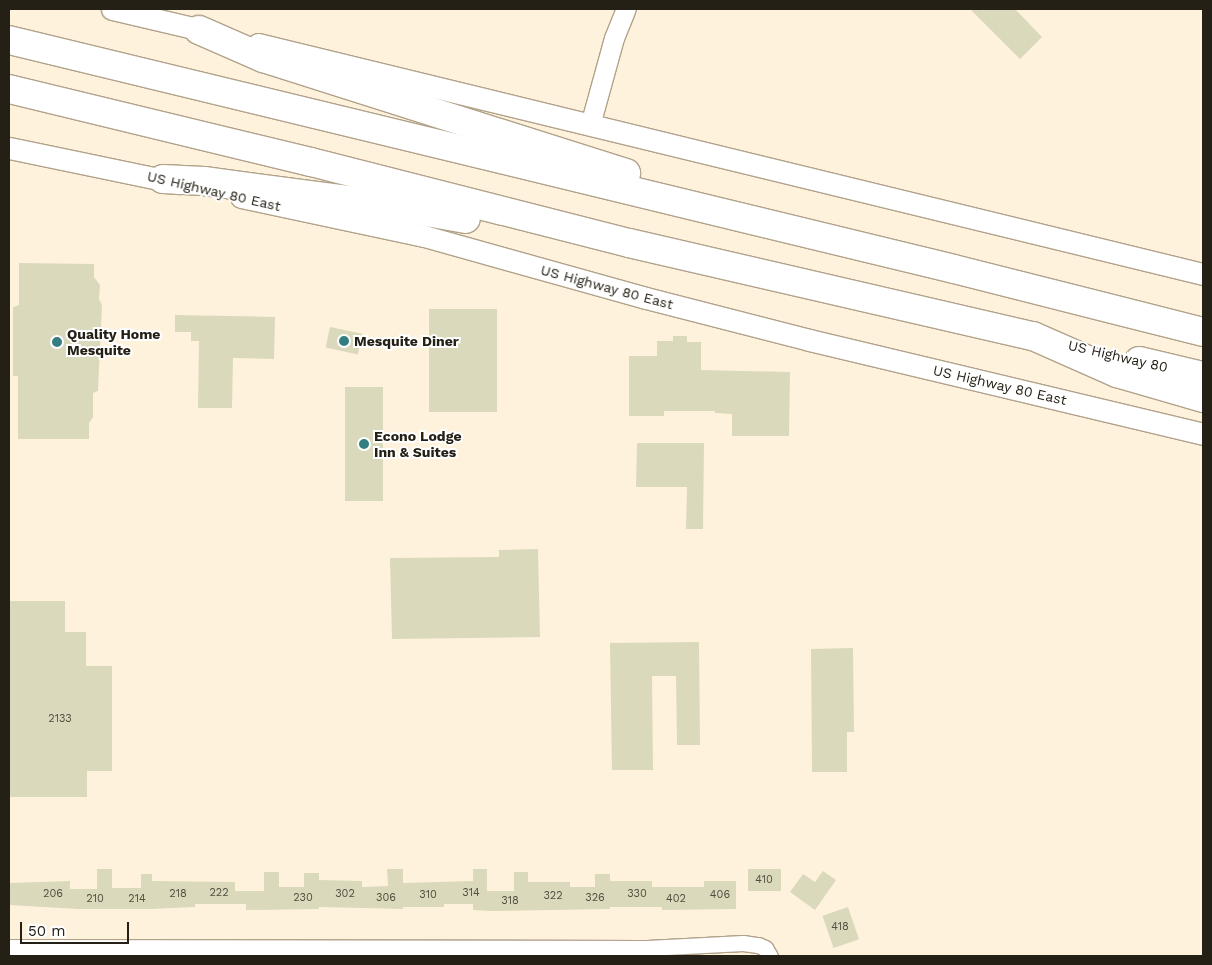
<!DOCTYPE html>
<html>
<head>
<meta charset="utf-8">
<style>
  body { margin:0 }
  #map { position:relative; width:1212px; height:965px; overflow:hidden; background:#fff2dd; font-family:"Work Sans",sans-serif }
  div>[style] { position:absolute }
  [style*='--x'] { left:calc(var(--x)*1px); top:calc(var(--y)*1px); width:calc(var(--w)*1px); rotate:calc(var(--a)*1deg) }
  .building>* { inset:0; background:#dad9bc; transform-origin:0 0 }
  .roads { filter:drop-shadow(1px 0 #b1a28a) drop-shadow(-1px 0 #b1a28a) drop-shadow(0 1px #b1a28a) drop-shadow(0 -1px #b1a28a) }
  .minor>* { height:15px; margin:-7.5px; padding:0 7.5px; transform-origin:7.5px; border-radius:7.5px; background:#fff }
  .tertiary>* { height:19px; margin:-9.5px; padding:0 9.5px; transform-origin:9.5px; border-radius:9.5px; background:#fff }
  .secondary>* { height:21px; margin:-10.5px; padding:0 10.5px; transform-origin:10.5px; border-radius:10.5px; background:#fff }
  .motorway>* { height:28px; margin:-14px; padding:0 14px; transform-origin:14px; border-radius:14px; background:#fff }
  .dots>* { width:14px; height:14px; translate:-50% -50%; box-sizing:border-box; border:2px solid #fff; border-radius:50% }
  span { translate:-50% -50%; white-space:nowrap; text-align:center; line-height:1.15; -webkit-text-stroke:4px #fff; paint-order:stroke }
  .number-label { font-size:11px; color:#524e40 }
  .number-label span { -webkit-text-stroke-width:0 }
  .street-label { font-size:14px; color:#252016 }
  .poi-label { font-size:14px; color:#252016; font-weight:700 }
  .left { translate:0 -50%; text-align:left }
  .frame { position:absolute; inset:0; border:10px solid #252016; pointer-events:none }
  .scale { position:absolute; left:20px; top:922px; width:109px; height:22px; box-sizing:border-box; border:2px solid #252016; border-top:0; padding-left:6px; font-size:15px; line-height:18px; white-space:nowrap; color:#252016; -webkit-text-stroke:4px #fff; paint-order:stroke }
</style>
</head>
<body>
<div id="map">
  <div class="building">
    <i style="clip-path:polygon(970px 9px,1015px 9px,1042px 37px,1020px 59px)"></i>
    <i style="clip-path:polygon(19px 263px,94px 264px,94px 277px,100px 285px,99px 299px,102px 305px,98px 391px,93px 393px,93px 417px,89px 423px,89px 439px,18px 439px,18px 376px,13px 376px,13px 307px,19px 305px)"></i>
    <i style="left:429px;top:309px;width:68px;height:103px"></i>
    <i style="clip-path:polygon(175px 315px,275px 317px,274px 359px,233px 358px,232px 408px,198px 408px,199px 341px,191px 341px,191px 332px,175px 332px)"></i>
    <i style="left:330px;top:327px;width:33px;height:21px;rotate:12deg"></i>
    <i style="clip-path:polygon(673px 336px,687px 336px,687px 342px,701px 342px,701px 370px,790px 372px,789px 436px,732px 436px,732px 414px,715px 413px,715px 411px,664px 411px,664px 416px,629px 416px,629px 356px,657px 356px,657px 341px,673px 341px)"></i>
    <i style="left:345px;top:387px;width:38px;height:114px"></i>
    <i style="clip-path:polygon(637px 443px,704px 443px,703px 529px,686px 529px,687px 487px,636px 487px)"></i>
    <i style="clip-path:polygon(538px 549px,540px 637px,392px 639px,390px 558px,499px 557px,499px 550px)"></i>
    <i style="clip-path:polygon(9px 601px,65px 601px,65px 632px,86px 632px,86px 666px,112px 666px,112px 771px,87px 771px,87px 797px,9px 797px)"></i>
    <i style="clip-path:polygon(699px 642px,700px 745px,677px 745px,676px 676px,652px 676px,653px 770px,612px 770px,610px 643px)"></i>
    <i style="clip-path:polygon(853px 648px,854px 732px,847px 732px,847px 772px,812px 772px,811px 649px)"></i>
    <i style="clip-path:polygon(97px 869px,112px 869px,112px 888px,141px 888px,141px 874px,152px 874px,152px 881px,235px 882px,235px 891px,264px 891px,264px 872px,279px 872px,279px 887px,304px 887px,304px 873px,319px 873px,319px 880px,362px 881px,362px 887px,388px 886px,387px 869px,403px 869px,403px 883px,473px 881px,473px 869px,487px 869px,487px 891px,514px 891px,514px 872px,528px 872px,528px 882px,570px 882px,570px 887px,595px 887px,595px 874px,610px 874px,610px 881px,652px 881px,652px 887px,704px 887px,704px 881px,736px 881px,736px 909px,662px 910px,662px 907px,610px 907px,610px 909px,492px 911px,473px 910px,473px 904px,444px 904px,444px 907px,403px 907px,403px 909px,319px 907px,319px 909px,246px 910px,246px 904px,195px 904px,195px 907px,152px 909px,78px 909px,9px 905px,9px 883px,70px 881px,70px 889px,97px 889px)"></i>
    <i style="left:748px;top:869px;width:33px;height:22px"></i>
    <i style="clip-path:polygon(823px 871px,836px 880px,815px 910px,790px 892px,803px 874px,815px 882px)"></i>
    <i style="left:848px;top:907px;width:34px;height:27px;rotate:71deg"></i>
  </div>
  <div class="roads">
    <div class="minor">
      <i style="--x:9;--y:947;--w:638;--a:0.09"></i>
      <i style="--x:647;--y:948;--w:96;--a:-3"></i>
      <i style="--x:743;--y:943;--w:15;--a:8"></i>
      <i style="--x:758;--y:945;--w:8;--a:23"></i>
      <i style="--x:765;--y:948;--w:9;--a:58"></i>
    </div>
    <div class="tertiary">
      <i style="--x:590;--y:125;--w:90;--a:-74.6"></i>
      <i style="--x:614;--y:38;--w:31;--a:-68"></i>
    </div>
    <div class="secondary">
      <i style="--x:112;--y:9;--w:105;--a:13.2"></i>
      <i style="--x:258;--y:44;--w:973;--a:13.68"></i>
      <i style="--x:9;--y:148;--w:173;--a:11.7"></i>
      <i style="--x:241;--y:197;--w:187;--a:12"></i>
      <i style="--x:424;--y:236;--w:230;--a:15.6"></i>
      <i style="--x:646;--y:298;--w:168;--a:14.4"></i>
      <i style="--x:809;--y:340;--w:405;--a:13.4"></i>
    </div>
    <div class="motorway">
      <i style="--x:199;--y:30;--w:70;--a:23.6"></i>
      <i style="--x:263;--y:58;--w:381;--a:17.6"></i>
      <i style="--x:9;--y:40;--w:972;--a:13.62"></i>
      <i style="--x:954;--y:269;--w:257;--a:14.2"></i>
      <i style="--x:9;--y:89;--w:311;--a:13.6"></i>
      <i style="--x:311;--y:162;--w:328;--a:14.3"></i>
      <i style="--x:629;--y:243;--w:415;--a:13"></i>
      <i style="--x:1033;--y:336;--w:92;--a:23.8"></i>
      <i style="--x:1117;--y:373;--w:90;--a:16.2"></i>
      <i style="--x:163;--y:179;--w:41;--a:2.8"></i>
      <i style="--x:204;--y:181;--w:185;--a:7.5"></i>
      <i style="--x:387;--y:205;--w:80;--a:10"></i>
      <i style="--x:1139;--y:361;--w:66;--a:13.2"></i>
    </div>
  </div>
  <div class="dots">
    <i style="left:344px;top:341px;background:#347d80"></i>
    <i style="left:57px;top:342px;background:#347d80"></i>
    <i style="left:364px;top:444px;background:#347d80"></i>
  </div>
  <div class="number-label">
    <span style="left:60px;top:719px">2133</span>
    <span style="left:764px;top:880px">410</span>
    <span style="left:219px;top:893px">222</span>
    <span style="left:471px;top:893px">314</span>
    <span style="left:53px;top:894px">206</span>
    <span style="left:178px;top:894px">218</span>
    <span style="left:345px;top:894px">302</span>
    <span style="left:637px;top:894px">330</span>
    <span style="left:428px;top:895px">310</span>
    <span style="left:720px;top:895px">406</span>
    <span style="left:553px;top:896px">322</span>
    <span style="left:303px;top:898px">230</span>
    <span style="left:386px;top:898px">306</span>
    <span style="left:595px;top:898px">326</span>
    <span style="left:95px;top:899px">210</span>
    <span style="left:137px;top:899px">214</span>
    <span style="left:676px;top:899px">402</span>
    <span style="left:510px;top:901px">318</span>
    <span style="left:840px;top:927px">418</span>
  </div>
  <div class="street-label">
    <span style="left:214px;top:191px;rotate:13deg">US Highway 80 East</span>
    <span style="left:607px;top:287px;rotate:15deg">US Highway 80 East</span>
    <span style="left:1118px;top:356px;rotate:13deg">US Highway 80</span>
    <span style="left:1000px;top:385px;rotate:13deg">US Highway 80 East</span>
  </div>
  <div class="poi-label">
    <span class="left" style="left:67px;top:342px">Quality Home<br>Mesquite</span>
    <span class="left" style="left:354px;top:341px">Mesquite Diner</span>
    <span class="left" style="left:374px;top:444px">Econo Lodge<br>Inn &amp; Suites</span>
  </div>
  <div class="frame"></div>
  <div class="scale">50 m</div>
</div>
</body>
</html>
